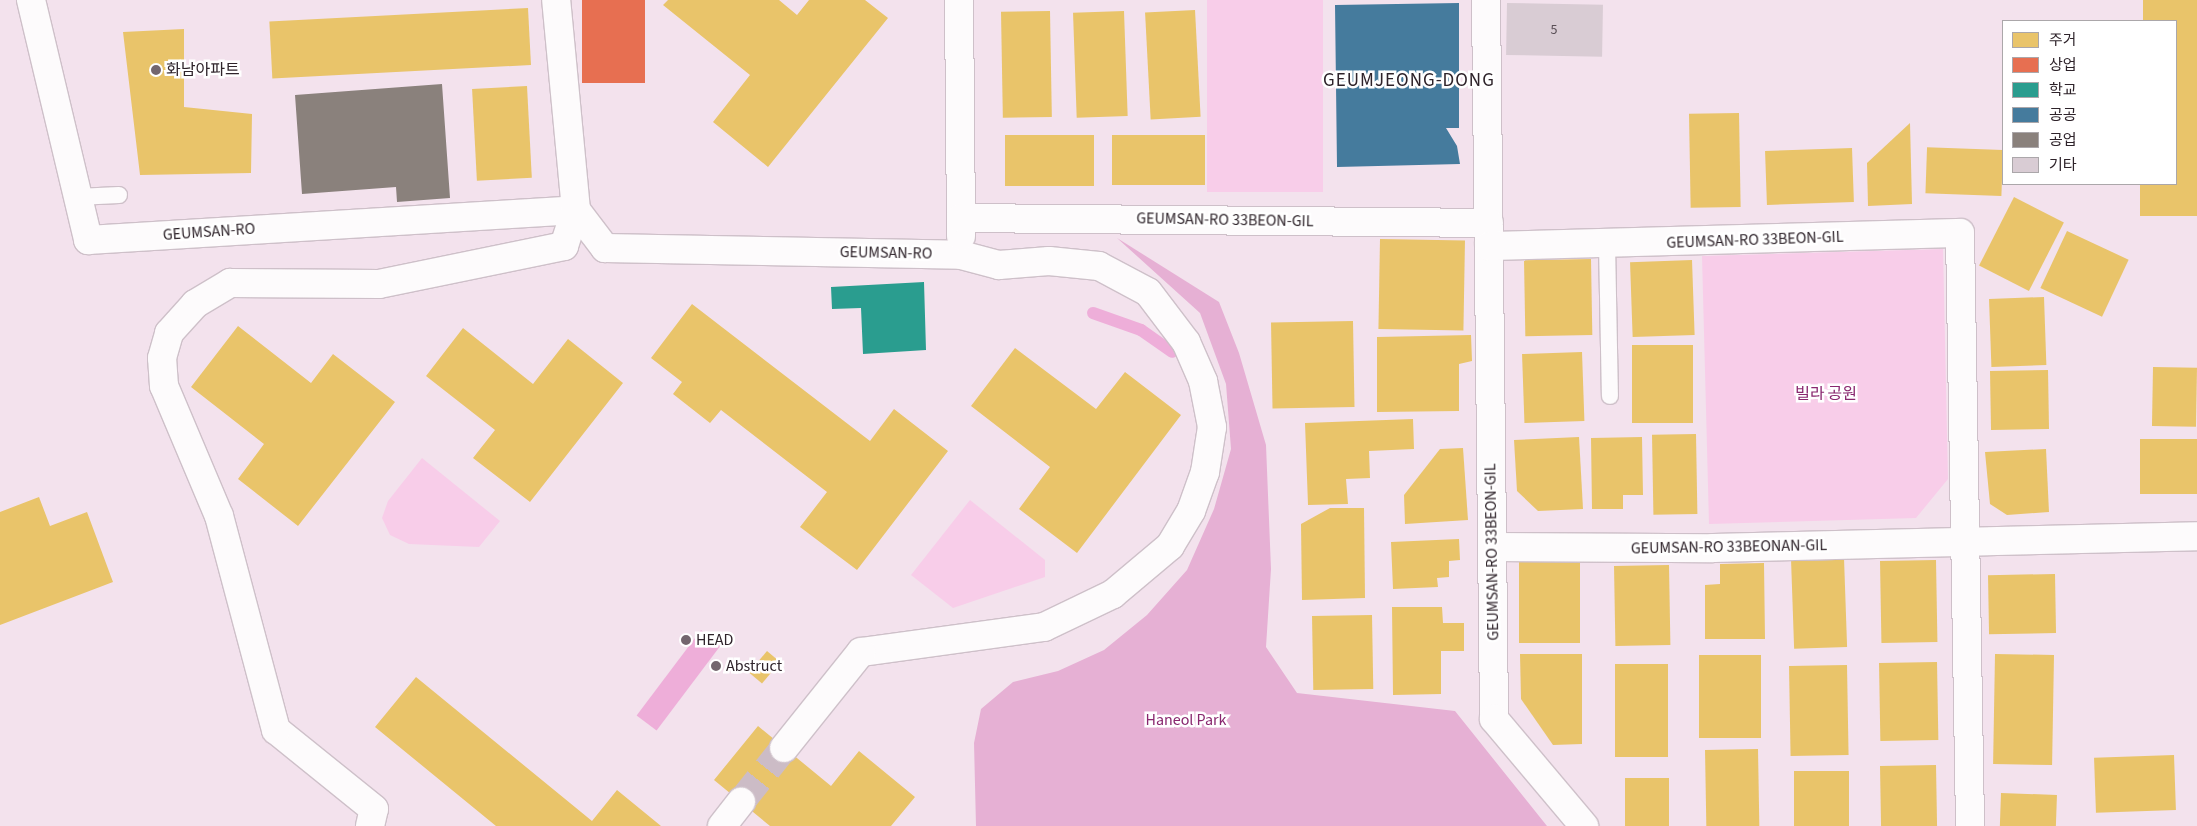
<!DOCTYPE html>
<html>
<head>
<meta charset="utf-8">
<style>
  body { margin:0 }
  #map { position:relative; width:2197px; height:826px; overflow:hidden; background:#f3e2ed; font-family:"Source Sans 3","Noto Sans KR",sans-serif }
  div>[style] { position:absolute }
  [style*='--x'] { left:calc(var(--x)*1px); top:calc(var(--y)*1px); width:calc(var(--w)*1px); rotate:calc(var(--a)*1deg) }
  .green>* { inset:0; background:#f8cde9; transform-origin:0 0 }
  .forest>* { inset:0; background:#e6b0d4 }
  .water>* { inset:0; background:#eeaed9; transform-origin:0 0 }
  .homes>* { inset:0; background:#e9c46a; transform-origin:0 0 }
  .shops>* { inset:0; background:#e76f51; transform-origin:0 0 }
  .schools>* { inset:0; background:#2a9d8f }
  .public>* { inset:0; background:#457b9d }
  .industry>* { inset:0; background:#8a817c }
  .stream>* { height:12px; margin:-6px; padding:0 6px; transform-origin:6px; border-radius:6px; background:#eeaed9 }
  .building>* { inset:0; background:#d9ccd4; transform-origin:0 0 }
  .minor-tunnel>* { height:28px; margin-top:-14px; transform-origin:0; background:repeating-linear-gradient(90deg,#ccbcc6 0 28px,transparent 0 42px) }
  .roads { filter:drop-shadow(1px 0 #cec0c9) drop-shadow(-1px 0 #cec0c9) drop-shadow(0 1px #cec0c9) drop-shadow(0 -1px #cec0c9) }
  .service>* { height:16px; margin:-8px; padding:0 8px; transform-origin:8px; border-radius:8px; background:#fdfbfc }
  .minor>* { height:28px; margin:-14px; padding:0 14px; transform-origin:14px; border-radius:14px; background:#fdfbfc }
  .dots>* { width:14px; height:14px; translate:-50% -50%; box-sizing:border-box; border:2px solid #fff; border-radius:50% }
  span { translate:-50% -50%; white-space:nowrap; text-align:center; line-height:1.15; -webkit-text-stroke:5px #fff; paint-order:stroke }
  .number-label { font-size:14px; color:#5a4f56 }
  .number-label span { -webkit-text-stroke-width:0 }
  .poi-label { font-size:16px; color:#2e232a }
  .left { translate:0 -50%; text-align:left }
  .street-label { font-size:16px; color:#2e232a }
  .park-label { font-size:16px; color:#89276f }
  .quarter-label { font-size:19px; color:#2e232a; letter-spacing:1px }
  .legend { position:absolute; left:2002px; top:20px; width:175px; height:165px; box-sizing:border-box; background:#fff; border:1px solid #aba7aa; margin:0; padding:6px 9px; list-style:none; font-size:15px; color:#2e232a }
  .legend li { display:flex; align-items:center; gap:10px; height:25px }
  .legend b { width:25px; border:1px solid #aba7aa }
</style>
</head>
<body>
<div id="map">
  <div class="green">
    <i style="left:1207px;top:0;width:116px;height:192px"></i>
    <i style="clip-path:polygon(1943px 249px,1948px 479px,1916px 518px,1709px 524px,1702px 256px)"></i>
    <i style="clip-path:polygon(422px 458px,500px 521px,479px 547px,409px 544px,390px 535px,382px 518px,388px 501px)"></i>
    <i style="clip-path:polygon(970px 500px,1045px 560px,1045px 577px,953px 608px,911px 575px)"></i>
  </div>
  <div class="forest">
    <i style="clip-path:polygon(1117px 238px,1219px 302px,1239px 353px,1266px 445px,1271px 569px,1266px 647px,1297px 693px,1455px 711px,1547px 826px,976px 826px,974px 743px,981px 709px,1013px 682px,1058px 671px,1104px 650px,1147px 615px,1187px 570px,1214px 509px,1231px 449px,1226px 384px,1200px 313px)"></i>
  </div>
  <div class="water">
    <i style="left:701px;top:630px;width:25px;height:107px;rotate:37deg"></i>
  </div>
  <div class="homes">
    <i style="clip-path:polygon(668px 0,779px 0,797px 15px,809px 0,865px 0,888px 18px,768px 167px,713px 122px,750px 75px,663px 5px)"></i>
    <i style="clip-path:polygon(2143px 0,2197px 0,2197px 216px,2140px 216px,2140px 184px,2176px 184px,2176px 21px,2143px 21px)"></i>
    <i style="left:528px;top:8px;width:57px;height:259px;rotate:87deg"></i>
    <i style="left:1195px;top:10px;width:107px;height:50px;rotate:87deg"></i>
    <i style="left:1050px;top:11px;width:106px;height:49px;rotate:89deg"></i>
    <i style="left:1124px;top:11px;width:105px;height:51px;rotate:88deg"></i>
    <i style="clip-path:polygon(184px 29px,184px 107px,252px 114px,251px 173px,140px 175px,123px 32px)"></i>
    <i style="left:527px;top:86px;width:92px;height:55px;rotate:87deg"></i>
    <i style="left:1739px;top:113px;width:94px;height:50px;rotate:89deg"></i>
    <i style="clip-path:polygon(1910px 123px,1912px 204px,1868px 206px,1867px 163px)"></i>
    <i style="left:1094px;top:135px;width:51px;height:89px;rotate:90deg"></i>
    <i style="left:1205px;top:135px;width:50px;height:93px;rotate:90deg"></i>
    <i style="left:1852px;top:148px;width:54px;height:87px;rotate:88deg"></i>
    <i style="left:2003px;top:150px;width:46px;height:76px;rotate:92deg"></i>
    <i style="left:2014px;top:197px;width:56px;height:77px;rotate:27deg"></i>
    <i style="left:2067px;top:231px;width:68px;height:63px;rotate:25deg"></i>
    <i style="left:1380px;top:239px;width:85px;height:90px;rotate:1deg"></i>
    <i style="left:1591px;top:259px;width:76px;height:67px;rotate:89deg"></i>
    <i style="left:1692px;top:260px;width:75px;height:62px;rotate:88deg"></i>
    <i style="left:2044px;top:297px;width:68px;height:55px;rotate:88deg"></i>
    <i style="clip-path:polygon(692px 304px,870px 441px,894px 409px,948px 451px,857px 570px,800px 527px,827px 492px,721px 410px,710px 423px,673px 394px,682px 382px,651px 358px)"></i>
    <i style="left:1353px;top:321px;width:86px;height:82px;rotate:89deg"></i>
    <i style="clip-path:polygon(238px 326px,311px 383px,333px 354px,395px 402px,298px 526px,238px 479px,264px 444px,191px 387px)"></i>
    <i style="clip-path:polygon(463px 328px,533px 384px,568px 339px,623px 383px,530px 502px,473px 458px,495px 430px,426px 376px)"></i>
    <i style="clip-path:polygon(1471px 335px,1472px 361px,1459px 364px,1459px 411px,1377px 412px,1377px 337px)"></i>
    <i style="left:1693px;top:345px;width:78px;height:61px;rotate:90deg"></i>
    <i style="clip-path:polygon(1015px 348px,1096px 409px,1125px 372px,1181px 415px,1077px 553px,1019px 509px,1050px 467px,971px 406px)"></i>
    <i style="left:1582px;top:352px;width:69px;height:60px;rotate:88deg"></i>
    <i style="left:2153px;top:367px;width:44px;height:59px;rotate:1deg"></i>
    <i style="left:2048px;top:370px;width:59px;height:58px;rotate:89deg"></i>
    <i style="clip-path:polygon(1413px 419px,1414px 449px,1369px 451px,1370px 478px,1346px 479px,1348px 504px,1308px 505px,1305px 423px)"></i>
    <i style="left:1696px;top:434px;width:80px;height:44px;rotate:89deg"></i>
    <i style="clip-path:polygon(1579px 437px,1583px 509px,1538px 511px,1517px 491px,1514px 440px)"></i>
    <i style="clip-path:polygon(1642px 437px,1643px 495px,1623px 495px,1623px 509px,1592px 509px,1591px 438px)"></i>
    <i style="left:2140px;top:439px;width:57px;height:55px"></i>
    <i style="clip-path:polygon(1463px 448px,1468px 520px,1405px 524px,1404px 495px,1440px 449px)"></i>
    <i style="clip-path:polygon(2046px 449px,2049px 512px,2007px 515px,1990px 504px,1985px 452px)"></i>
    <i style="clip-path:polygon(39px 497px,50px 526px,87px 512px,113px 582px,0 625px,0 512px)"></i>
    <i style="clip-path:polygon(1330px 508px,1364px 508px,1365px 598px,1302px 600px,1301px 524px)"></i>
    <i style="clip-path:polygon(1459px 539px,1460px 560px,1449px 561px,1449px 577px,1437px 578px,1438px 587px,1393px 589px,1391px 542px)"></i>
    <i style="left:1844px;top:558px;width:89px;height:53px;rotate:88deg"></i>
    <i style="left:1936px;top:560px;width:82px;height:56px;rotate:89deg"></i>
    <i style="left:1519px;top:562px;width:61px;height:81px"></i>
    <i style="clip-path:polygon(1764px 563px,1765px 639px,1705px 639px,1705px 585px,1720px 584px,1720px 564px)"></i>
    <i style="left:1669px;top:565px;width:80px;height:55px;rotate:89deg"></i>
    <i style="left:2055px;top:574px;width:59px;height:67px;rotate:89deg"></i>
    <i style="clip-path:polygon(1392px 607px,1442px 607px,1443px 623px,1464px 623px,1464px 651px,1441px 651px,1441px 694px,1393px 695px)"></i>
    <i style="left:1372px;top:615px;width:74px;height:60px;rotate:89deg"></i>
    <i style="left:767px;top:651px;width:17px;height:28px;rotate:40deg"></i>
    <i style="clip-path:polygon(1520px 654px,1582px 654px,1582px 744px,1553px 745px,1521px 699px)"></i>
    <i style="left:1699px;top:655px;width:62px;height:83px"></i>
    <i style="left:2054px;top:655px;width:110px;height:59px;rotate:91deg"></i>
    <i style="left:1937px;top:662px;width:78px;height:58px;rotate:89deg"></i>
    <i style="left:1615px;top:664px;width:53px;height:93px"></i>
    <i style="left:1847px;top:665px;width:90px;height:58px;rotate:89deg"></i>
    <i style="clip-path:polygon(416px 677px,592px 821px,617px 790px,661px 826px,496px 826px,375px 727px)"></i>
    <i style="clip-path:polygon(758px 726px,831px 786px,859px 751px,915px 797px,891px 826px,770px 826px,714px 780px)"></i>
    <i style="left:1758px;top:749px;width:77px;height:53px;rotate:89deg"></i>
    <i style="left:2174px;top:755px;width:55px;height:80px;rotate:88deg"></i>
    <i style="left:1936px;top:765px;width:61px;height:56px;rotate:89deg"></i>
    <i style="left:1849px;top:771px;width:55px;height:55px;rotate:90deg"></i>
    <i style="left:1625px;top:778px;width:44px;height:48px"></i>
    <i style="left:2001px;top:793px;width:56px;height:33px;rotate:2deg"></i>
  </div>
  <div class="shops">
    <i style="left:582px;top:0;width:63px;height:83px"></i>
  </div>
  <div class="schools">
    <i style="clip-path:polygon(924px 282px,926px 350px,863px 354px,861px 308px,832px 309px,831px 287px)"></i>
  </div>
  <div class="public">
    <i style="clip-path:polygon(1459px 3px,1459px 128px,1446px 128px,1457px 146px,1460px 164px,1337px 167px,1335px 5px)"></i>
  </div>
  <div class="industry">
    <i style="clip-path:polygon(442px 84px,450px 198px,397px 202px,396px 187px,302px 194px,295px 95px)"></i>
  </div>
  <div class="stream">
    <i style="--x:1093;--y:313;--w:51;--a:19.5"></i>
    <i style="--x:1141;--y:330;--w:38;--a:35"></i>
  </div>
  <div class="building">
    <i style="left:1507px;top:3px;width:96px;height:52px;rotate:1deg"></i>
  </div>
  <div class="minor-tunnel">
    <i style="--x:741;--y:802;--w:69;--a:-51.5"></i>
  </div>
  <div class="roads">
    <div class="service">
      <i style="--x:77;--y:197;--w:42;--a:-2.7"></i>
      <i style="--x:1607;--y:244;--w:152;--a:88.9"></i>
    </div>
    <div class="minor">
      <i style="--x:31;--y:0;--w:247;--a:76.6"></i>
      <i style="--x:88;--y:240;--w:489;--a:-3.5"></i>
      <i style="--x:576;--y:210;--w:48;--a:52.7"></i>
      <i style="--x:605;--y:248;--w:356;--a:1.1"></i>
      <i style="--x:961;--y:255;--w:39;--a:15"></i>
      <i style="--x:999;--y:265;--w:50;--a:-4.6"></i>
      <i style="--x:1049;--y:261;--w:50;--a:5.7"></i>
      <i style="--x:1099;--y:266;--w:55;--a:28"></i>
      <i style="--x:1148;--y:292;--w:63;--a:52.8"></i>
      <i style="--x:1186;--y:342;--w:43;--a:66.4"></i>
      <i style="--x:1203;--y:381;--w:47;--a:78.9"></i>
      <i style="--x:1212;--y:427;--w:46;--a:98.8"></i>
      <i style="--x:1205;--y:472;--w:41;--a:109.7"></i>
      <i style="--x:1191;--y:511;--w:41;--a:121"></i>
      <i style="--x:1170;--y:546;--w:75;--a:139.9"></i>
      <i style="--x:1113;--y:594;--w:76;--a:154.4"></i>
      <i style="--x:1044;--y:627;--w:185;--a:172.2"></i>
      <i style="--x:861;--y:652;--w:123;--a:128.7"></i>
      <i style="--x:959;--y:0;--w:236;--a:89.5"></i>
      <i style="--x:1486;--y:0;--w:719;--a:89.36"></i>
      <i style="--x:1494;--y:719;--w:140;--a:49.9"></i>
      <i style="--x:961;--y:218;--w:528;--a:0.54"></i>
      <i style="--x:1489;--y:246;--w:471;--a:-1.6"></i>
      <i style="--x:1960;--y:233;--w:593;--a:89.03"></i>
      <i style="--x:1492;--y:547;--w:221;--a:0.3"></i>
      <i style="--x:1713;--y:548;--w:484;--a:-1.4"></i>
      <i style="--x:370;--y:826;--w:17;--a:-77"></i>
      <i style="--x:374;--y:809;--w:126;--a:-141.1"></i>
      <i style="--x:276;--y:730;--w:221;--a:-104.9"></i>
      <i style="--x:219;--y:516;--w:141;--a:-112.9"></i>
      <i style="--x:164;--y:386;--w:28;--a:-94"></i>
      <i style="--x:162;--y:358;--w:26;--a:-74"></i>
      <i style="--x:169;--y:333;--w:39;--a:-48"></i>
      <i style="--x:195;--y:304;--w:41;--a:-31"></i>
      <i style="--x:230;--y:283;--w:149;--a:0.4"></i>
      <i style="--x:379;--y:284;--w:189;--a:-11.6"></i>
      <i style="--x:564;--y:246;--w:38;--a:-72"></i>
      <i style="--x:576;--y:210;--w:211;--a:-95.4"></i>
      <i style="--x:722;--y:826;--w:31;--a:-52"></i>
    </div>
  </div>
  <div class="dots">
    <i style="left:156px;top:70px;background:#73666e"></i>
    <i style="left:686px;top:640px;background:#73666e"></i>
    <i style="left:716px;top:666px;background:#73666e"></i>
  </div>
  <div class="number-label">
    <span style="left:1554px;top:30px">5</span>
  </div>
  <div class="poi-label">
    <span class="left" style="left:166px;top:70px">화남아파트</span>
    <span class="left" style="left:696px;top:640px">HEAD</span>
    <span class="left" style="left:726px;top:666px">Abstruct</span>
  </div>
  <div class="street-label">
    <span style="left:1225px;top:220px;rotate:1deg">GEUMSAN-RO 33BEON-GIL</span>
    <span style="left:209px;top:232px;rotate:-4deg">GEUMSAN-RO</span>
    <span style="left:1755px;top:240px;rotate:-2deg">GEUMSAN-RO 33BEON-GIL</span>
    <span style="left:886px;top:253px;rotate:1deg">GEUMSAN-RO</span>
    <span style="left:1729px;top:547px;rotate:-1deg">GEUMSAN-RO 33BEONAN-GIL</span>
    <span style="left:1492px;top:552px;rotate:-91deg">GEUMSAN-RO 33BEON-GIL</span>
  </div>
  <div class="park-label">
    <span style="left:1826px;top:394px">빌라 공원</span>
    <span style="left:1186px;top:720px">Haneol Park</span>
  </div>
  <div class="quarter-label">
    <span style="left:1409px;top:81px">GEUMJEONG-DONG</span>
  </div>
  <ul class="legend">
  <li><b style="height:14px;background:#e9c46a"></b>주거</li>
  <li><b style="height:14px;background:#e76f51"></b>상업</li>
  <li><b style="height:14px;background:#2a9d8f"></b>학교</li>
  <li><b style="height:14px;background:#457b9d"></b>공공</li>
  <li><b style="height:14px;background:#8a817c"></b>공업</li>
  <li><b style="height:14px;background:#d9ccd4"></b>기타</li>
  </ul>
</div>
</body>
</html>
